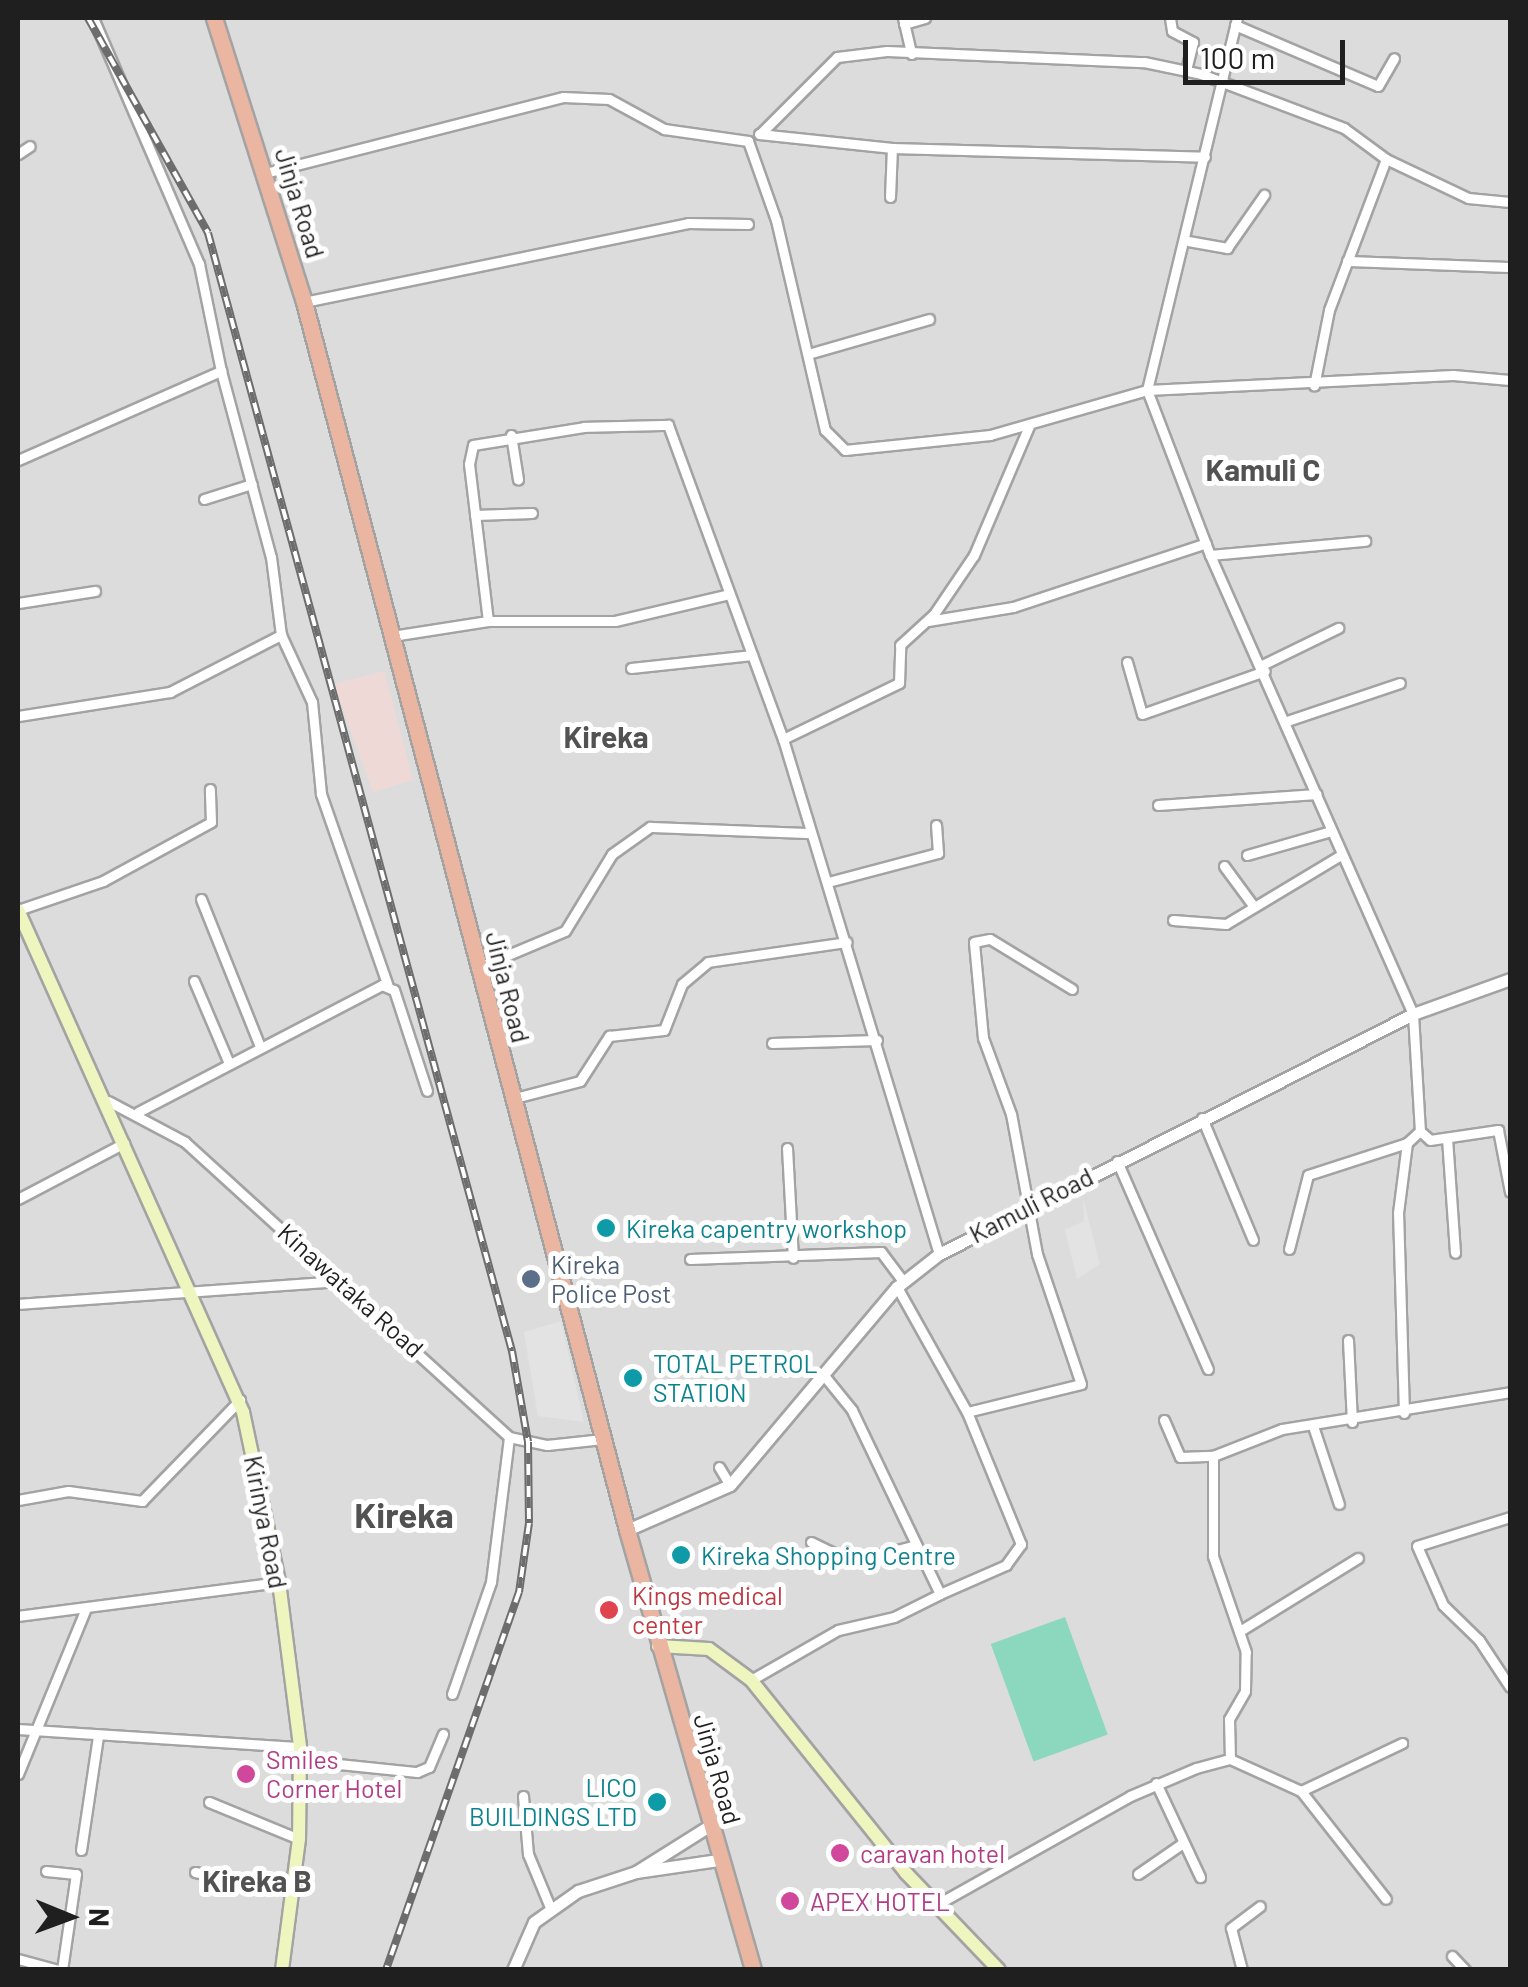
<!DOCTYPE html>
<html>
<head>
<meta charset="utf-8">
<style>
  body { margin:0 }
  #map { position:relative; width:1528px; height:1987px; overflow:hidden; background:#efede6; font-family:Barlow,sans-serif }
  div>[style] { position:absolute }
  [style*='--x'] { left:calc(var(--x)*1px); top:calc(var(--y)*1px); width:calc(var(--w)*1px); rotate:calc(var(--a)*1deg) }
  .residential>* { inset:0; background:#dddcdc; transform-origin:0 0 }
  .commercial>* { inset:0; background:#efd9d7 }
  .pitch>* { inset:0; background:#8bd8be; transform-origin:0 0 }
  .parking>* { inset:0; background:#e3e3e3 }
  .roads { filter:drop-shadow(2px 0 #a3a3a3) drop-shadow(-2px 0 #a3a3a3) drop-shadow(0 2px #a3a3a3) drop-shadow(0 -2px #a3a3a3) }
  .minor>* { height:9px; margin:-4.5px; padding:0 4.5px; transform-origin:4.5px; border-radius:4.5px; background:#fff }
  .tertiary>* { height:11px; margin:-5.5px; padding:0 5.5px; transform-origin:5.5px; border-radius:5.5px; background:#fff }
  .secondary>* { height:12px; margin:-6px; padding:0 6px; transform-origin:6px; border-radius:6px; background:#eff5bf }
  .trunk>* { height:15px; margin:-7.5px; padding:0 7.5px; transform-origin:7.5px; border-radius:7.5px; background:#eab6a2 }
  .rail>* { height:8px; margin-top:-4px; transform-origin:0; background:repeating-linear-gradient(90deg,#fff 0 11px,#6d6d6d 0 22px); box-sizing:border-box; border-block:2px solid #6d6d6d }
  .dots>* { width:28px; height:28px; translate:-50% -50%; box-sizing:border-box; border:5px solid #fff; border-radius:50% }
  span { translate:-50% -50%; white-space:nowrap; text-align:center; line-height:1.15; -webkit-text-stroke:10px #fff; paint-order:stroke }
  .street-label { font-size:25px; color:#1f1f1f }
  .culture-label { font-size:25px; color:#0d838f }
  .left { translate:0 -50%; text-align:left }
  .right { translate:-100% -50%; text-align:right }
  .service-label { font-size:25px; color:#4e5e75 }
  .health-label { font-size:25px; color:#be3a42 }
  .hotel-label { font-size:25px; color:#b23c85 }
  .quarter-label { font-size:30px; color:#525252; font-weight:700 }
  .district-label { font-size:35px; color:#525252; font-weight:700 }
  .frame { position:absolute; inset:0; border:20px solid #1f1f1f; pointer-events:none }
  .north { position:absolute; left:20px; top:1867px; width:100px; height:100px; -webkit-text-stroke:8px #fff; paint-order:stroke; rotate:91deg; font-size:28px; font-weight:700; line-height:40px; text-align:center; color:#1f1f1f }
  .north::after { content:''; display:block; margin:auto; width:35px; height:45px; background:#1f1f1f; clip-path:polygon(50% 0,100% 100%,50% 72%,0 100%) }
  .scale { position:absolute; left:1183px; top:40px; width:162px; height:45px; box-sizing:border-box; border:5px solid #1f1f1f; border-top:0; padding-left:12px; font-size:30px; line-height:35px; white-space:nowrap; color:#1f1f1f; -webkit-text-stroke:8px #fff; paint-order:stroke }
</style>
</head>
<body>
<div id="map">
  <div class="residential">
    <i style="left:18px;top:18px;width:1492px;height:1951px"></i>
  </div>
  <div class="commercial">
    <i style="clip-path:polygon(384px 671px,413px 780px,373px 792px,334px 684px)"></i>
  </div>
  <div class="pitch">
    <i style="left:1065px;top:1617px;width:125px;height:79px;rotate:70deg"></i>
  </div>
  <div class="parking">
    <i style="clip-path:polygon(1083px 1198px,1100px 1264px,1077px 1279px,1065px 1230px,1084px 1221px)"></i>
    <i style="clip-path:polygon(561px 1321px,584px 1422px,538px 1416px,524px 1332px)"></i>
  </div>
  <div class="roads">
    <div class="minor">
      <i style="--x:93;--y:18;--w:268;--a:66.7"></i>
      <i style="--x:199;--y:264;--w:109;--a:78.4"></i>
      <i style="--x:903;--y:18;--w:37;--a:77"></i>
      <i style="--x:1170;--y:18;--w:13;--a:81"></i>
      <i style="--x:1172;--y:31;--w:24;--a:28"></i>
      <i style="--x:1193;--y:42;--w:30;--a:104"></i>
      <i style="--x:1237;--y:18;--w:383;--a:103.6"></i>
      <i style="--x:1147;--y:390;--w:177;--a:69.1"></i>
      <i style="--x:1210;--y:555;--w:502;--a:66.14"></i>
      <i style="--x:1413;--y:1014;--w:117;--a:86.6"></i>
      <i style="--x:1420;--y:1131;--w:13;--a:42"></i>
      <i style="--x:1430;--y:1140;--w:69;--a:-8.4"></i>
      <i style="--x:1498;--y:1130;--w:63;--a:79"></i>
      <i style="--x:904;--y:24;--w:22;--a:-16"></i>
      <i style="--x:1235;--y:25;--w:155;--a:23.1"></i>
      <i style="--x:1378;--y:86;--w:32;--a:-60"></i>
      <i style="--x:759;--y:134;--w:134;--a:6"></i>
      <i style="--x:892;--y:148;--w:313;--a:1.6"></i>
      <i style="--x:760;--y:134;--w:109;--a:-45"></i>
      <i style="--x:837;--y:57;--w:50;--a:-6.8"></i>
      <i style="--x:887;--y:51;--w:257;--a:2.5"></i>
      <i style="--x:1144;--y:62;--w:58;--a:11.9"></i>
      <i style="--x:1201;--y:74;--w:153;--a:20.7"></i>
      <i style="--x:1344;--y:128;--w:52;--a:36.4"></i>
      <i style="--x:1386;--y:159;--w:161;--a:110.7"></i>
      <i style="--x:1329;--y:310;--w:77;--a:101.2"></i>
      <i style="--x:18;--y:154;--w:14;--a:-34"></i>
      <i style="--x:1386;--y:159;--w:91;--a:25.4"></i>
      <i style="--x:1468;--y:198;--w:42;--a:5.4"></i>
      <i style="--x:265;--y:173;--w:308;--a:-14.3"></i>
      <i style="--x:563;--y:97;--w:46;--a:2.5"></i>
      <i style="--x:609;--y:99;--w:63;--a:28.6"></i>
      <i style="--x:664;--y:129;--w:85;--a:8.1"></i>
      <i style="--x:748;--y:141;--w:84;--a:70.5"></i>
      <i style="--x:776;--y:220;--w:216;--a:76.9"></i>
      <i style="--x:825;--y:430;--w:28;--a:45"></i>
      <i style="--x:845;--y:450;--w:146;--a:-5.9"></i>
      <i style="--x:990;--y:435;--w:163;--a:-16"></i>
      <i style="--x:1147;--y:390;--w:306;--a:-2.8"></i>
      <i style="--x:1453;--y:375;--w:57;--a:5"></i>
      <i style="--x:890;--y:197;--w:49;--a:-87.7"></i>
      <i style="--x:1188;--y:241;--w:40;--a:10"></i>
      <i style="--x:1227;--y:248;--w:65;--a:-55.1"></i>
      <i style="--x:1347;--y:261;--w:163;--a:2.1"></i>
      <i style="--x:304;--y:302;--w:392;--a:-11.6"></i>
      <i style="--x:688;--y:223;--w:60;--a:1"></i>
      <i style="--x:808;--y:354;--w:126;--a:-16.1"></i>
      <i style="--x:511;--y:435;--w:45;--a:81"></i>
      <i style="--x:18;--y:460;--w:222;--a:-23.7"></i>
      <i style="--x:221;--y:371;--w:193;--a:75"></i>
      <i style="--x:271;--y:557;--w:79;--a:82.7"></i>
      <i style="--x:281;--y:635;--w:74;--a:65.2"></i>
      <i style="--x:312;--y:702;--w:92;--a:84.4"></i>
      <i style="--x:321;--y:794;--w:201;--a:70.8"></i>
      <i style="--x:204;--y:499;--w:50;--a:-17.4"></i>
      <i style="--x:475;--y:515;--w:57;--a:-2"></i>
      <i style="--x:1210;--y:555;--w:156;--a:-5.2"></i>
      <i style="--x:18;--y:603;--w:78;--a:-8.9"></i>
      <i style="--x:488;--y:621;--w:158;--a:-96.9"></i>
      <i style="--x:469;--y:464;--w:19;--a:-78"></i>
      <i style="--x:473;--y:445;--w:112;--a:-9.2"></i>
      <i style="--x:584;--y:427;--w:84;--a:-1.4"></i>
      <i style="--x:668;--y:425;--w:334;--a:69.9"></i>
      <i style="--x:783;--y:739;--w:538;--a:73.15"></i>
      <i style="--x:928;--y:621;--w:86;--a:-9.4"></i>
      <i style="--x:1013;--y:607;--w:203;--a:-18.3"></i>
      <i style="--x:392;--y:636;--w:97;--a:-8.9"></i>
      <i style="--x:488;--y:621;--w:127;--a:0"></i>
      <i style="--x:615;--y:621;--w:117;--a:-13.3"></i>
      <i style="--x:1127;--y:662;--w:54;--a:73.9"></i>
      <i style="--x:1142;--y:714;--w:130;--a:-19.3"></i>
      <i style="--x:1262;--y:665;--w:85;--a:-26"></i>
      <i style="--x:631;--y:668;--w:122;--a:-6.1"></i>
      <i style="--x:18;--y:716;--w:154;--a:-9"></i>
      <i style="--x:170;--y:692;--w:125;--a:-27.2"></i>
      <i style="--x:1287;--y:721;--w:119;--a:-18.6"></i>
      <i style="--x:783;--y:739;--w:129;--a:-25.8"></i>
      <i style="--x:899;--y:683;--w:38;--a:-88"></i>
      <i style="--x:900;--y:645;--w:46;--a:-42.4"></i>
      <i style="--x:934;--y:614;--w:71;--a:-55.9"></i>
      <i style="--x:974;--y:555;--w:140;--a:-66.9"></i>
      <i style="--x:1158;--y:805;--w:159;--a:-4"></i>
      <i style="--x:1247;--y:855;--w:87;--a:-15.9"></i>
      <i style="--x:1224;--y:866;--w:47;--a:53.6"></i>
      <i style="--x:828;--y:882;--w:114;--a:-14.8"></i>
      <i style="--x:938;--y:853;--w:28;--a:-94"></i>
      <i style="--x:201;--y:899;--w:156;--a:68.2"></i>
      <i style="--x:18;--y:910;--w:90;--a:-18.8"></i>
      <i style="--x:103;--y:881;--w:123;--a:-28.6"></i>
      <i style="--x:211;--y:822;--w:33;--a:-92"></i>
      <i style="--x:1173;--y:920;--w:53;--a:4.3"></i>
      <i style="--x:1226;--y:924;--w:134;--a:-31"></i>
      <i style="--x:477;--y:968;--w:95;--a:-22.8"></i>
      <i style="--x:565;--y:931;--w:90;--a:-58.6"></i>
      <i style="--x:612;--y:854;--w:47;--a:-35.4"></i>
      <i style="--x:650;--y:827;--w:158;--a:2.2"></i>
      <i style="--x:194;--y:981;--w:87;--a:67"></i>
      <i style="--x:772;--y:1043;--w:105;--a:-1.6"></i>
      <i style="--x:511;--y:1099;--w:71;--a:-14.6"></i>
      <i style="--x:580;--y:1081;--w:54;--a:-57.2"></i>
      <i style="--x:609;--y:1036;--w:55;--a:-6.2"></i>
      <i style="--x:664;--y:1030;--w:49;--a:-68.6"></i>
      <i style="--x:682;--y:984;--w:34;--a:-40"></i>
      <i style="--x:708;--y:962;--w:140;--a:-8.2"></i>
      <i style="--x:108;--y:1101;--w:87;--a:28"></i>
      <i style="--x:185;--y:1142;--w:438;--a:42.3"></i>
      <i style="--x:509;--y:1437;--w:39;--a:12"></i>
      <i style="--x:547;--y:1445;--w:56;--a:-6.1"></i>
      <i style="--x:138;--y:1112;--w:275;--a:-27.5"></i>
      <i style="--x:382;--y:985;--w:13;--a:23"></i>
      <i style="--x:394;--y:990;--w:106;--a:71.9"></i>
      <i style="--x:1202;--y:1118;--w:132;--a:67.3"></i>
      <i style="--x:1447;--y:1138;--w:115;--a:86"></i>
      <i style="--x:787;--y:1148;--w:110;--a:86.9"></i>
      <i style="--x:1117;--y:1161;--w:227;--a:66.4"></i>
      <i style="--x:18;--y:1199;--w:120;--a:-27.8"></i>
      <i style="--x:1289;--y:1249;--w:76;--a:-75.6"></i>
      <i style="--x:1308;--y:1175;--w:104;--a:-17.9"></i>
      <i style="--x:1407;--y:1143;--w:18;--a:-43"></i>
      <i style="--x:690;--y:1259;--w:191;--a:-2.1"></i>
      <i style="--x:881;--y:1252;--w:36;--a:53"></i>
      <i style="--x:897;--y:1287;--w:143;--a:60.8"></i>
      <i style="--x:967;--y:1412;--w:143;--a:67.8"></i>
      <i style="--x:1021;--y:1544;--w:26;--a:126"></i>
      <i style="--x:1006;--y:1565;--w:72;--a:156.3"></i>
      <i style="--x:18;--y:1304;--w:325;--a:-4.1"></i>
      <i style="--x:1348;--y:1340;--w:82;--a:87.2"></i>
      <i style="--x:967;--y:1412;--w:117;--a:-13.8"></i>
      <i style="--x:1081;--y:1384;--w:137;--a:-108.7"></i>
      <i style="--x:1037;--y:1254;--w:142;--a:-100.5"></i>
      <i style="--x:1011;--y:1114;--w:81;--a:-110.2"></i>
      <i style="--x:983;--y:1038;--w:96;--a:-95.4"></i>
      <i style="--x:974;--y:942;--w:16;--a:-11"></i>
      <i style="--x:990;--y:939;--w:96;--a:31.4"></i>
      <i style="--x:1404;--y:1413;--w:200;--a:-91.7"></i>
      <i style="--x:1398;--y:1213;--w:71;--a:-82.7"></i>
      <i style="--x:1164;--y:1420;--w:40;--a:66.6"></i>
      <i style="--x:1180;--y:1457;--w:33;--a:-2"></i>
      <i style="--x:1313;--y:1426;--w:82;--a:71.6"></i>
      <i style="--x:719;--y:1467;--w:21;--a:59"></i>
      <i style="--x:18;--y:1500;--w:51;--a:-10.2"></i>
      <i style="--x:68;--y:1491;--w:75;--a:7.7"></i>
      <i style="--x:142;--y:1501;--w:141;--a:-45.9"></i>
      <i style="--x:1510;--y:1517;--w:97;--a:162.7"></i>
      <i style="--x:1417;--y:1546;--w:64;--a:66.2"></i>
      <i style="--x:1443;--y:1605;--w:50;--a:44.2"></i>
      <i style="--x:1479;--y:1640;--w:56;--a:56.6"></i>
      <i style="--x:811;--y:1542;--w:46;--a:26"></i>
      <i style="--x:852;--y:1562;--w:66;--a:-14.9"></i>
      <i style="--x:18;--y:1616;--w:263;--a:-7.4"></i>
      <i style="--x:1243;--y:1629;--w:135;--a:-31.7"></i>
      <i style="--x:751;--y:1680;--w:100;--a:-29.9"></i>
      <i style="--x:838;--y:1630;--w:57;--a:-13.1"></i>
      <i style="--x:894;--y:1617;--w:51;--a:-26.6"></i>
      <i style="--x:940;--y:1594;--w:204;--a:-115.6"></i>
      <i style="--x:852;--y:1410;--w:41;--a:-129.1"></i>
      <i style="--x:452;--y:1694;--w:119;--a:-70.8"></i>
      <i style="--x:491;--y:1582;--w:146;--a:-82.9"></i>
      <i style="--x:18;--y:1729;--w:283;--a:3.7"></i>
      <i style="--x:1230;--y:1759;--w:40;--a:-91.4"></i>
      <i style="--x:1229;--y:1719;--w:32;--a:-60"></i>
      <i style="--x:1245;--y:1691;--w:39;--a:-89"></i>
      <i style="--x:1246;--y:1652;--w:102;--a:-109"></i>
      <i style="--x:1213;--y:1556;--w:100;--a:-90"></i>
      <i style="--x:1213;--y:1456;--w:74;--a:-21.4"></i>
      <i style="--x:1282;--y:1429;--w:231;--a:-9.2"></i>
      <i style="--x:300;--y:1760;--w:118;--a:5.9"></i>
      <i style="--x:417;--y:1772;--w:13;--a:-23"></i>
      <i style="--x:429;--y:1767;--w:36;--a:-67"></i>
      <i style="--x:18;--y:1774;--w:176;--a:-67.7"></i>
      <i style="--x:1156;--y:1783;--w:104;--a:64.9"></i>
      <i style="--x:1301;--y:1791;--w:137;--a:51.8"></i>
      <i style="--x:523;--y:1796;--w:58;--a:85.1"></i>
      <i style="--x:528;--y:1854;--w:57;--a:67.5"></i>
      <i style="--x:209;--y:1802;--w:97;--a:22.3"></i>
      <i style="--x:81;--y:1850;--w:115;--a:-81.5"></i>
      <i style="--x:46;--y:1871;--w:30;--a:6"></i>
      <i style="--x:76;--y:1874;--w:97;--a:98.3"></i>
      <i style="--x:195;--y:1872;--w:100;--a:11.5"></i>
      <i style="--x:1138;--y:1874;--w:55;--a:-34.6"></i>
      <i style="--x:936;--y:1905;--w:223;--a:-29.3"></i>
      <i style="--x:1130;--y:1796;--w:72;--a:-23"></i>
      <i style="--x:1196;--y:1768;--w:35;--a:-15"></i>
      <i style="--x:1230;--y:1759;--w:78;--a:24.3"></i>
      <i style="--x:1301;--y:1791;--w:112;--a:-25.4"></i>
      <i style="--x:1452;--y:1956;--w:19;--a:47"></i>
      <i style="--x:18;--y:1959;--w:41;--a:15.4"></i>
      <i style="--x:1242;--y:1970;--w:43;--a:-104.7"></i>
      <i style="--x:1231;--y:1928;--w:36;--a:-37"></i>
    </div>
    <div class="tertiary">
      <i style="--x:627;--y:1530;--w:112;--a:-23.6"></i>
      <i style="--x:730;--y:1485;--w:259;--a:-49.9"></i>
      <i style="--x:897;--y:1287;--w:53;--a:-38.2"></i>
      <i style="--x:939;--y:1254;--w:531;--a:-26.85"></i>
      <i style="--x:1413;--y:1014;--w:103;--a:-19.8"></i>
      <i style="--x:636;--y:1872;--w:86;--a:-32.2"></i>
      <i style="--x:513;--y:1970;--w:52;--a:-66.4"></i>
      <i style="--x:534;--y:1922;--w:54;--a:-35.2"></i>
      <i style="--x:578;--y:1891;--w:61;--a:-18.1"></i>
      <i style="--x:636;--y:1872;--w:83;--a:-8.3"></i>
    </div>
    <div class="secondary">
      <i style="--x:18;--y:910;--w:550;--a:65.86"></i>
      <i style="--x:243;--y:1412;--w:174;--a:78"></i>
      <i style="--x:279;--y:1582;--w:166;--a:82.7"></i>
      <i style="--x:300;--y:1747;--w:92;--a:90.6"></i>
      <i style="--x:299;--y:1839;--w:132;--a:97.4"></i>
      <i style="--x:658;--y:1646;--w:51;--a:3.4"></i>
      <i style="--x:709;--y:1649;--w:52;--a:36.4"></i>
      <i style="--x:751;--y:1680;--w:248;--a:51.2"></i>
      <i style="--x:906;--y:1873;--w:134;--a:46.2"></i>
    </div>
    <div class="trunk">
      <i style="--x:214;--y:18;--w:298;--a:72.4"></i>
      <i style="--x:304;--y:302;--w:1270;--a:75.26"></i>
      <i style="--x:627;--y:1530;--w:458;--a:74"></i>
    </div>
  </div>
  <div class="rail">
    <i style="--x:88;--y:18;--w:246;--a:60.8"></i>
    <i style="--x:208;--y:233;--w:1159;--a:74.79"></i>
    <i style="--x:512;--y:1351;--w:92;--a:80"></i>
    <i style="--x:528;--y:1442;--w:81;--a:89.3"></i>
    <i style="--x:529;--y:1523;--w:70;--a:98.2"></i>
    <i style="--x:519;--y:1592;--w:401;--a:109.4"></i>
  </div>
  <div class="dots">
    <i style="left:606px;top:1228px;background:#0f9aa8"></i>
    <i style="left:531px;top:1279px;background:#5c6f8a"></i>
    <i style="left:633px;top:1378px;background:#0f9aa8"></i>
    <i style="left:681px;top:1555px;background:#0f9aa8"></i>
    <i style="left:609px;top:1610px;background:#e0444e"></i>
    <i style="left:246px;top:1774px;background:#d1479c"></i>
    <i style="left:657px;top:1802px;background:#0f9aa8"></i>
    <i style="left:840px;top:1853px;background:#d1479c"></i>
    <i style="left:790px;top:1901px;background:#d1479c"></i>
  </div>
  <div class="street-label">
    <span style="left:300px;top:203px;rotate:73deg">Jinja Road</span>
    <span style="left:508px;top:987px;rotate:76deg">Jinja Road</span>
    <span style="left:1031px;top:1205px;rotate:-27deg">Kamuli Road</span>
    <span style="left:351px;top:1290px;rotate:42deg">Kinawataka Road</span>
    <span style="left:266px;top:1522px;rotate:79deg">Kirinya Road</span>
    <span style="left:718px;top:1769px;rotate:74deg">Jinja Road</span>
  </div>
  <div class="culture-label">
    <span class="left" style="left:626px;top:1228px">Kireka capentry workshop</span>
    <span class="left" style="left:653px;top:1378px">TOTAL PETROL<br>STATION</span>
    <span class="left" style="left:701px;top:1555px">Kireka Shopping Centre</span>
    <span class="right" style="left:637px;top:1802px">LICO<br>BUILDINGS LTD</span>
  </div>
  <div class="service-label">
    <span class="left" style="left:551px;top:1279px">Kireka<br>Police Post</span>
  </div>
  <div class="health-label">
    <span class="left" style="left:632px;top:1610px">Kings medical<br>center</span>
  </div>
  <div class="hotel-label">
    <span class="left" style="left:266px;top:1774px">Smiles<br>Corner Hotel</span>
    <span class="left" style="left:860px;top:1853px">caravan hotel</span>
    <span class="left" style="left:810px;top:1901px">APEX HOTEL</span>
  </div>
  <div class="quarter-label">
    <span style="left:1263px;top:469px">Kamuli C</span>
    <span style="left:606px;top:736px">Kireka</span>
    <span style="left:257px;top:1880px">Kireka B</span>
  </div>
  <div class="district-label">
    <span style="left:404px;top:1514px">Kireka</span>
  </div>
  <div class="frame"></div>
  <div class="north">N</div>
  <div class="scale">100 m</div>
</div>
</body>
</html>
